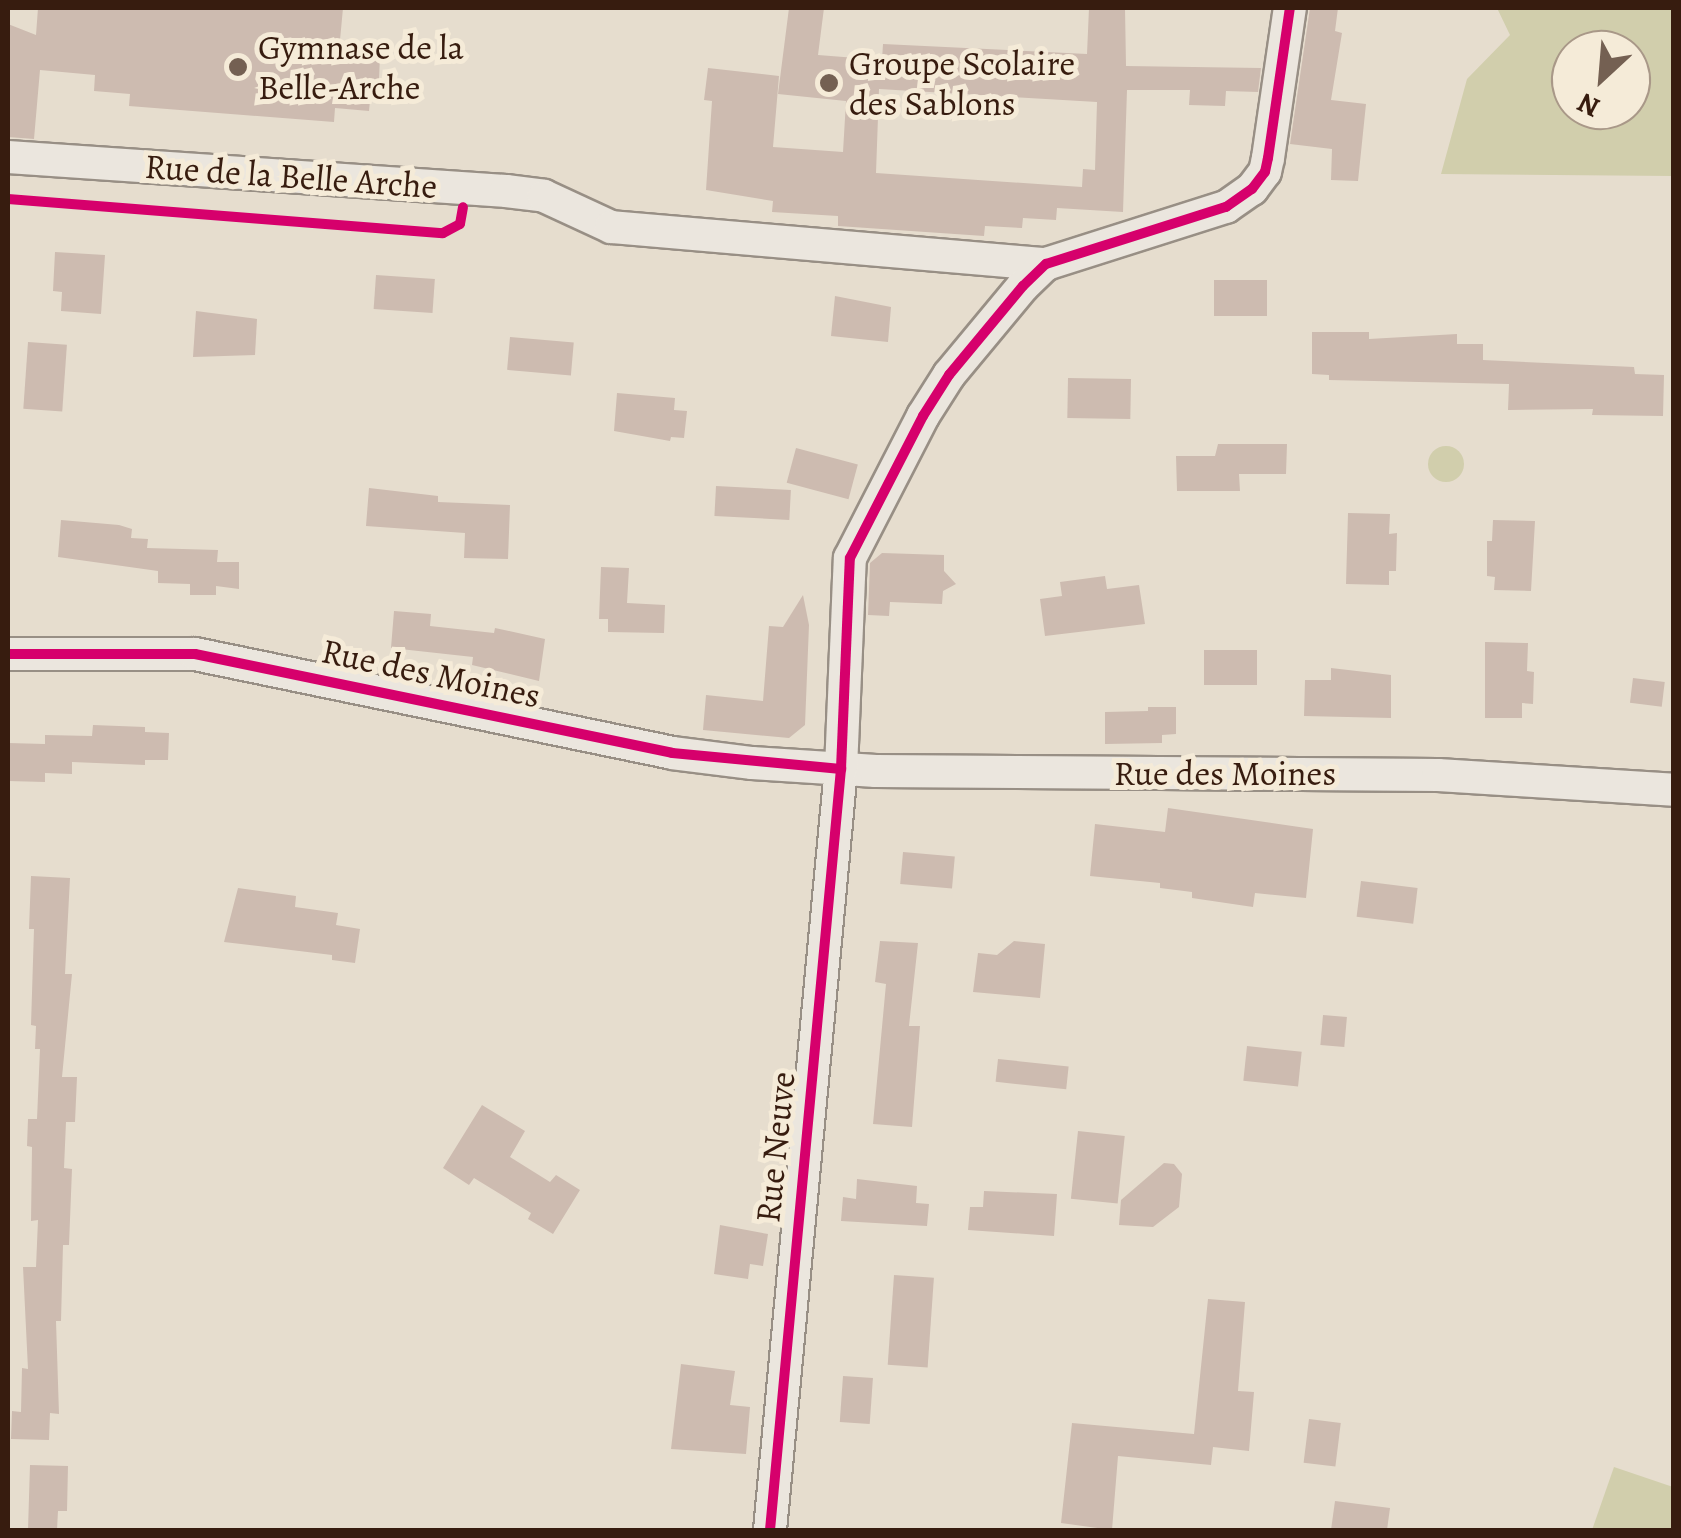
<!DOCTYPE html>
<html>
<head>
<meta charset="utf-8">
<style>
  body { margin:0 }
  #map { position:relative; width:1681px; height:1538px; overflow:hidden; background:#e6ddce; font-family:Alegreya,serif }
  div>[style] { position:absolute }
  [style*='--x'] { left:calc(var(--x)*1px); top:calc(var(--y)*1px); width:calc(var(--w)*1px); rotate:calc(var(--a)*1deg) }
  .green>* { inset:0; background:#d1ceac }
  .round { border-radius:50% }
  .building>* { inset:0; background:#cdbbb0; transform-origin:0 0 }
  .roads { filter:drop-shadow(2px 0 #988f85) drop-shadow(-2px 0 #988f85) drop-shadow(0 2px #988f85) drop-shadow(0 -2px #988f85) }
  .street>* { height:32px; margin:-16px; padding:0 16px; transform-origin:16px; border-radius:16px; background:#ebe6de }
  .cycleway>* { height:10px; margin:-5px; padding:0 5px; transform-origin:5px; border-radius:5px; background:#d6006c }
  .dots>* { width:28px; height:28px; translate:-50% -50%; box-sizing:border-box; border:5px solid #f5ebd8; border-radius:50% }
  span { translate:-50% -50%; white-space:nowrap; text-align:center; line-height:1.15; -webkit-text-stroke:10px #f5ebd8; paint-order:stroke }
  .poi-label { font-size:35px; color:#371c0f }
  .left { translate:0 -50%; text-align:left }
  .street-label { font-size:35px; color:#371c0f }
  .frame { position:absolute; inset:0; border:10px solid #371c0f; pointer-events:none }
  .north { position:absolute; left:1551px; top:30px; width:100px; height:100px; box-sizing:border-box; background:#f5ebd8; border:2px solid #a99888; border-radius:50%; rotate:206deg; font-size:28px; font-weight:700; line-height:40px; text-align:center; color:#371c0f }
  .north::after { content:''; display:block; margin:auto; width:35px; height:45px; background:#746052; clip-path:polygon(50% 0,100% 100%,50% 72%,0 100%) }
</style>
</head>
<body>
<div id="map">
  <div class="green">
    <i style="clip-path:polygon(evenodd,1497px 8px,1673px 8px,1673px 176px,1441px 174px,1467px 79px,1510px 35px,1497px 8px,1571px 50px,1631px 50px,1631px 110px,1571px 110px,1571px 50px)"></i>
    <i class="round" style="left:1428px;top:446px;width:36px;height:36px"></i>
    <i style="clip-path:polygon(1614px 1467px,1673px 1487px,1673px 1530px,1592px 1530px)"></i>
  </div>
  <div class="building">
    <i style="clip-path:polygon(38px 8px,343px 8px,339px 51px,380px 55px,379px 80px,372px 79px,369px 111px,335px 108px,334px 122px,129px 106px,130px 94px,94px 91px,95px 75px,40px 70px,34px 139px,8px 137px,8px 24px,36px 35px)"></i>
    <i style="clip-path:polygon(evenodd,789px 8px,824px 8px,818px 55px,882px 60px,883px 44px,1087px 54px,1089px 8px,1125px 8px,1126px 66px,1261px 68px,1258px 92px,1226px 91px,1225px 106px,1189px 105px,1190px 90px,1127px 90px,1123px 212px,1057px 208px,1056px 220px,1023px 218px,1022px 228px,985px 226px,984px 236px,838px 226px,838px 216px,772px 212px,773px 201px,706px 190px,712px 101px,704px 100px,708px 68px,779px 76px,773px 147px,843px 152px,846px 101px,778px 94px,789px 8px,879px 89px,1097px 102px,1095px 170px,1083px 169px,1082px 187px,876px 173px,879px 89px)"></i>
    <i style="clip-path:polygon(1310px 8px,1338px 8px,1335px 31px,1342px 33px,1331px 100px,1366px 104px,1358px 181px,1331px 180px,1332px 149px,1290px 144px)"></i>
    <i style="clip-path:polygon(55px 252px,105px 255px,101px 314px,61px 311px,62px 292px,53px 291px)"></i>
    <i style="left:376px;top:275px;width:59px;height:34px;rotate:4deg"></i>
    <i style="left:1214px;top:280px;width:53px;height:36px"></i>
    <i style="clip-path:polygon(835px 296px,891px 307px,888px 342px,831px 336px)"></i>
    <i style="clip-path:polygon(196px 311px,257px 319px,255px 355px,193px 357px)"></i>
    <i style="clip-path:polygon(1312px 332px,1369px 332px,1369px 339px,1457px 334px,1457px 344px,1483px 344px,1483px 360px,1634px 367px,1635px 374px,1664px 375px,1663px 416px,1592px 415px,1593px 409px,1508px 410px,1509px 384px,1329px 380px,1329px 375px,1312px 374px)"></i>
    <i style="left:510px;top:337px;width:64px;height:33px;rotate:5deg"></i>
    <i style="left:28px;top:342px;width:39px;height:67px;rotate:4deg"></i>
    <i style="left:1068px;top:378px;width:63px;height:40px;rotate:1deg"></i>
    <i style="clip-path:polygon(617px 393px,675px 398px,674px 410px,687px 411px,684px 438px,671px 437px,670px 441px,614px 431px)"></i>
    <i style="clip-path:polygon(1218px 444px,1287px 444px,1286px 474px,1239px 474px,1240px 491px,1177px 491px,1176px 456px,1215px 456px)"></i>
    <i style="left:796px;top:448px;width:64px;height:36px;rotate:15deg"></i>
    <i style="left:716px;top:486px;width:75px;height:30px;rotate:3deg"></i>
    <i style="clip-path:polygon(369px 488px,438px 496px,438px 502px,510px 505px,508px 559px,464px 558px,465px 533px,366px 526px)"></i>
    <i style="clip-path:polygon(1348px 513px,1390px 514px,1389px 534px,1397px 533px,1396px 571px,1389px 571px,1389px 585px,1346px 584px)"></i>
    <i style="clip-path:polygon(61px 520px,119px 525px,132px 529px,131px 538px,148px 539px,147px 548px,218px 550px,217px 562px,239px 562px,239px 589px,216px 586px,216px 595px,190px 595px,190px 584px,158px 583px,158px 571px,58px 557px)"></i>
    <i style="clip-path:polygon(1493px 520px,1535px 521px,1531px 591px,1494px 590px,1495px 577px,1487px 576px,1487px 541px,1492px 541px)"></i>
    <i style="clip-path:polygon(882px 553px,944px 555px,944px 571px,956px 584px,943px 591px,942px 604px,890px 602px,889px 616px,868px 615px,870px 563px)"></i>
    <i style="clip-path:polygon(601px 567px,629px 568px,627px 603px,665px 605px,664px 633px,608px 632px,608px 619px,599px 619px)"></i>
    <i style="clip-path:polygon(1105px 576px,1107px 589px,1139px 585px,1145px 624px,1045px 636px,1040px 599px,1062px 596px,1060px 582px)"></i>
    <i style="clip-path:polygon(803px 595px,809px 625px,805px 725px,789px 738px,703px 730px,706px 695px,763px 701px,769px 626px,783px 627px)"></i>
    <i style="clip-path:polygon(394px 611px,431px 614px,430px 626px,494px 633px,495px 628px,545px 639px,539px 681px,472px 665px,473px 657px,391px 648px)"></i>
    <i style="clip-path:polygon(1485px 642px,1528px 643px,1527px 671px,1534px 672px,1533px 704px,1522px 703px,1522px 718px,1485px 718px)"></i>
    <i style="left:1204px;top:650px;width:53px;height:35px"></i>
    <i style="clip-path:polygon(1331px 668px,1391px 675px,1391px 718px,1304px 716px,1305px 680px,1331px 680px)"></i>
    <i style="left:1633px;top:678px;width:32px;height:25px;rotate:7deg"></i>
    <i style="clip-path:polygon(1148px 707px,1176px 707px,1176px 734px,1162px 735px,1162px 743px,1105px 744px,1105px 712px,1148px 711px)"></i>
    <i style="clip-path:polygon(93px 725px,145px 727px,145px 732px,169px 733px,168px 760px,145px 760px,145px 765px,72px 762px,72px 774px,45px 773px,45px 782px,8px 781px,8px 743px,45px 744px,45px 735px,92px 736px)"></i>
    <i style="clip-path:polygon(1168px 808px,1313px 829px,1306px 898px,1255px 893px,1253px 907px,1192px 898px,1192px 892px,1160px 888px,1160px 883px,1090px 876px,1095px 824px,1165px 832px)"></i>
    <i style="left:903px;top:852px;width:52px;height:32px;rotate:5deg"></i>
    <i style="clip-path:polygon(31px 876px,70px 878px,65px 974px,72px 974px,62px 1077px,77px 1077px,75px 1122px,66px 1122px,64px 1168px,72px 1169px,69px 1245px,63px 1245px,61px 1321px,56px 1321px,59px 1414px,50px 1413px,49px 1440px,11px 1439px,12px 1411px,21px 1412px,22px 1368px,28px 1369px,23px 1267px,36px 1267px,38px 1220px,31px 1221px,32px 1147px,27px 1146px,28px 1119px,37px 1119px,40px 1049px,35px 1049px,36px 1026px,31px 1025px,34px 929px,29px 929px)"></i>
    <i style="left:1361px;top:881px;width:57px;height:36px;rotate:7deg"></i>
    <i style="clip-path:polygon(238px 888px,296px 896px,295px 907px,338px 913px,336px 925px,360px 929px,355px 963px,332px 960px,332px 955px,224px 942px)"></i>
    <i style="clip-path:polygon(880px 941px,918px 943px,909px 1026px,920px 1026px,912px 1127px,873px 1124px,886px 984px,875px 982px)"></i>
    <i style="clip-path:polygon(1014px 941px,1045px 944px,1040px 998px,973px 992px,978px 953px,997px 955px)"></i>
    <i style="left:1323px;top:1015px;width:24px;height:30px;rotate:5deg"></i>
    <i style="left:1247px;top:1046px;width:55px;height:35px;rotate:6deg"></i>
    <i style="left:998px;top:1059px;width:71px;height:23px;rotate:6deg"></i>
    <i style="clip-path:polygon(482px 1105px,525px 1131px,510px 1157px,550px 1182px,556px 1175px,580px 1190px,553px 1234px,528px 1219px,531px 1213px,474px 1178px,469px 1185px,443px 1168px)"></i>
    <i style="left:1078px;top:1131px;width:47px;height:68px;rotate:6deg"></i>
    <i style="clip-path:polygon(1164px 1163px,1174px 1164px,1182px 1174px,1179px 1207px,1153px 1227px,1119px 1225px,1121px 1200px)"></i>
    <i style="clip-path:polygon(857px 1179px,917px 1186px,916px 1203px,929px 1204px,927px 1226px,841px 1221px,843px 1197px,856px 1199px)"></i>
    <i style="clip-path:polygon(984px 1191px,1057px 1194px,1054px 1236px,968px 1230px,970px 1207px,983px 1207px)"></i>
    <i style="clip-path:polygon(720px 1225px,768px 1234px,763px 1266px,750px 1264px,748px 1279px,714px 1274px)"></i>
    <i style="left:894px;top:1275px;width:40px;height:90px;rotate:4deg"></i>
    <i style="clip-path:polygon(1208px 1299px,1245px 1302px,1238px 1391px,1254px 1392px,1249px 1451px,1213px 1447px,1211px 1465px,1118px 1456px,1112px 1530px,1061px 1523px,1072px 1423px,1194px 1434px)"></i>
    <i style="clip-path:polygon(681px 1364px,735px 1371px,730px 1405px,750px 1407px,746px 1454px,671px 1449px)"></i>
    <i style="left:843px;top:1376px;width:30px;height:46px;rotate:4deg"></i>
    <i style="left:1309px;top:1419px;width:32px;height:44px;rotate:7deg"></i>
    <i style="clip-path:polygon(30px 1465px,68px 1466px,67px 1511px,58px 1511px,57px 1530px,28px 1530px)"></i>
    <i style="clip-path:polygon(1335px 1501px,1390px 1508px,1387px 1530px,1331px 1530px)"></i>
  </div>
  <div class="roads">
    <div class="street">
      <i style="--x:8;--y:157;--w:499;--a:3.9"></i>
      <i style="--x:506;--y:191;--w:38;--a:7"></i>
      <i style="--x:544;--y:196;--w:74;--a:24.8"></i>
      <i style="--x:611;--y:227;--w:437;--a:4.9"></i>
      <i style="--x:8;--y:654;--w:187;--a:0"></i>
      <i style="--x:195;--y:654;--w:487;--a:11.7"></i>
      <i style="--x:672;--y:753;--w:81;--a:7.1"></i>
      <i style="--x:752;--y:763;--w:124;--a:3.7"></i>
      <i style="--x:876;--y:771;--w:562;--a:0.41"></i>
      <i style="--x:1438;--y:775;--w:236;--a:3.6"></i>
      <i style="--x:770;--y:1530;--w:764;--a:-84.67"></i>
      <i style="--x:841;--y:769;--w:211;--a:-87.6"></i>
      <i style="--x:850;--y:558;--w:160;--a:-62.8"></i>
      <i style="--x:923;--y:416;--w:49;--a:-57.6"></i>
      <i style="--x:949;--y:375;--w:116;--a:-50.3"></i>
      <i style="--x:1023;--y:286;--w:32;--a:-44"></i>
      <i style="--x:1046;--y:264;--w:189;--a:-17.6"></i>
      <i style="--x:1226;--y:207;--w:32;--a:-35"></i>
      <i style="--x:1252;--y:189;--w:21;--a:-53"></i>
      <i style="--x:1265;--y:172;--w:14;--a:-78"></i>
      <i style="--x:1268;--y:158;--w:152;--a:-81.7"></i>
    </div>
  </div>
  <div class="cycleway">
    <i style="--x:8;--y:199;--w:436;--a:4.5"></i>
    <i style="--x:443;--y:233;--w:19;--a:-28"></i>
    <i style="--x:460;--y:224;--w:17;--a:-80"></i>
    <i style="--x:8;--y:654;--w:187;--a:0"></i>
    <i style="--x:195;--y:654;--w:487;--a:11.7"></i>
    <i style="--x:672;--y:753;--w:170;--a:5.4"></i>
    <i style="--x:770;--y:1530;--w:764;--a:-84.67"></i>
    <i style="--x:841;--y:769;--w:211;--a:-87.6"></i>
    <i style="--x:850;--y:558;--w:160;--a:-62.8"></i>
    <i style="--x:923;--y:416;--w:49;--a:-57.6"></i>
    <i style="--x:949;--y:375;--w:116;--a:-50.3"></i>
    <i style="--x:1023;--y:286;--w:32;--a:-44"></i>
    <i style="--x:1046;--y:264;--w:189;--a:-17.6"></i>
    <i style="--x:1226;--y:207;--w:32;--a:-35"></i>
    <i style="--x:1252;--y:189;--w:21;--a:-53"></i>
    <i style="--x:1265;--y:172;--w:14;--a:-78"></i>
    <i style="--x:1268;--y:158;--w:152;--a:-81.7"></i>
  </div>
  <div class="dots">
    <i style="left:238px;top:67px;background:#746052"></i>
    <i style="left:829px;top:83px;background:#746052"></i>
  </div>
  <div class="poi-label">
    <span class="left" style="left:258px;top:67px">Gymnase de la<br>Belle-Arche</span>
    <span class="left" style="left:849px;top:83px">Groupe Scolaire<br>des Sablons</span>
  </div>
  <div class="street-label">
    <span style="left:291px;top:176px;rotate:4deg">Rue de la Belle Arche</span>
    <span style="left:431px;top:673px;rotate:12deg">Rue des Moines</span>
    <span style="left:1225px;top:773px">Rue des Moines</span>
    <span style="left:775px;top:1147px;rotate:-84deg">Rue Neuve</span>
  </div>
  <div class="frame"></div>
  <div class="north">N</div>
</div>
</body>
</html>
